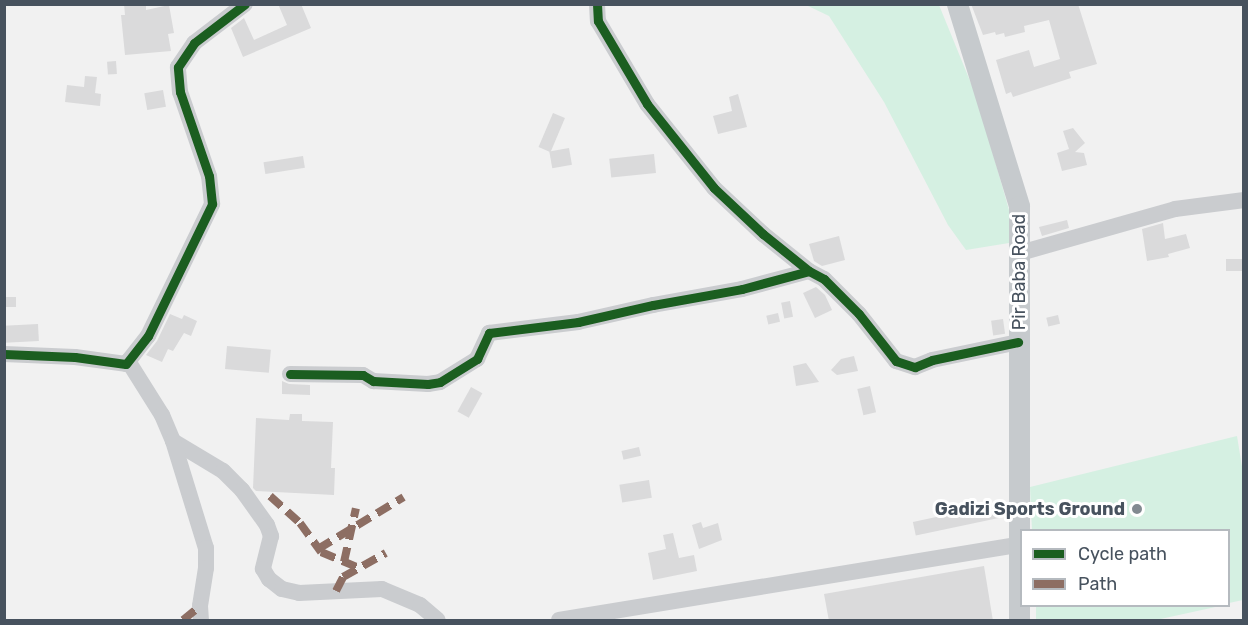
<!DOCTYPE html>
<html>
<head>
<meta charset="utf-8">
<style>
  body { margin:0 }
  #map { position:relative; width:1248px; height:625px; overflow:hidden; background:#f1f1f1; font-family:Rubik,sans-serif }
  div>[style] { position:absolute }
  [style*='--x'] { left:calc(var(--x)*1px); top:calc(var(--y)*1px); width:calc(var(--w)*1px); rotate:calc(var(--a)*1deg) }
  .green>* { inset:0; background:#d5f0e2 }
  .building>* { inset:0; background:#dadadb; transform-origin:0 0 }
  .minor>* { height:16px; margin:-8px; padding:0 8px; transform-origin:8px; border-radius:8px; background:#cacccf }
  .major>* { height:21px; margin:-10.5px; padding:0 10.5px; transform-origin:10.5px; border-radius:10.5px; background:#c6cacd }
  .quiet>* { height:8px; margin-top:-4px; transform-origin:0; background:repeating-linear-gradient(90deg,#8d6e63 0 15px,transparent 0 23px) }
  .cycleway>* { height:9px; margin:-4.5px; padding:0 4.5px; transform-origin:4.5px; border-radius:4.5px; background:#1b5e20 }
  .dots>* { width:16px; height:16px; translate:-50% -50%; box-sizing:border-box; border:3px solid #fff; border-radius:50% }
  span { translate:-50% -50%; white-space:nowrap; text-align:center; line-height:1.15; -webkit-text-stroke:6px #fff; paint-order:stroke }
  .street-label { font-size:18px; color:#47525e }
  .poi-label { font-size:18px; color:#47525e; font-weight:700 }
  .right { translate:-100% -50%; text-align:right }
  .frame { position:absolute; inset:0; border:6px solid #47525e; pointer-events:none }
  .legend { position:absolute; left:1020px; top:529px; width:210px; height:78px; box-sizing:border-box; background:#fff; border:2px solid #b5babf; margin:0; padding:8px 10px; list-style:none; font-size:18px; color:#47525e }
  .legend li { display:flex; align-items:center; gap:12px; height:30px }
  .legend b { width:30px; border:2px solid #b5babf }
</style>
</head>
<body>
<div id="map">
  <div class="green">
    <i style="clip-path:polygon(806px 5px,939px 5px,977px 98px,1009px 210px,1009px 243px,966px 250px,948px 225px,884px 102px,829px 16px)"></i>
    <i style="clip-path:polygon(1237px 436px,1244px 479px,1243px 600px,1229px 603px,1228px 530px,1032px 530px,1030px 487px)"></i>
    <i style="clip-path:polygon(1036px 606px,1220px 606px,1156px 620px,1036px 620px)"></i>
  </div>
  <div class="building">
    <i style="clip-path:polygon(124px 4px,146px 4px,146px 10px,169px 5px,174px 33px,168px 34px,171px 51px,125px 55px,121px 15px,125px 15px)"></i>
    <i style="clip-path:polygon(278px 4px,301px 4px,311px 28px,243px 57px,231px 28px,244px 18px,254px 40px,287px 25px)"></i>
    <i style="clip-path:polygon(971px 4px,1078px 4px,1097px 64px,1069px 72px,1071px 78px,1013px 97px,1011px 92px,1006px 94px,996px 60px,1029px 50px,1034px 67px,1060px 59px,1049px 20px,1024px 26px,1025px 32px,1005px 37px,1004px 33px,996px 35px,995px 32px,983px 35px)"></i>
    <i style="left:116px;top:61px;width:13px;height:9px;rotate:86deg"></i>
    <i style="clip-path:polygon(85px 76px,97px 77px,95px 93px,101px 94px,100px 106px,65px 102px,67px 85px,84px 87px)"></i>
    <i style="left:163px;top:90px;width:17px;height:19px;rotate:80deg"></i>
    <i style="clip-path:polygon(738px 94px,747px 127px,718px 134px,713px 116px,732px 111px,729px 97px)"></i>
    <i style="left:553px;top:113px;width:13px;height:37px;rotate:23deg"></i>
    <i style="clip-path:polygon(1073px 128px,1085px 143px,1075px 152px,1084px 153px,1087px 165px,1062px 171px,1057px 153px,1069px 149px,1063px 131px)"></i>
    <i style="left:569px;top:148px;width:17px;height:20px;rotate:80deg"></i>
    <i style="left:654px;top:154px;width:19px;height:45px;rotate:84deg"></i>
    <i style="left:303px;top:156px;width:12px;height:40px;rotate:81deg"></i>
    <i style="clip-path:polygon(1067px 220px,1069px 228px,1042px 236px,1039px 227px)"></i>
    <i style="clip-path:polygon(1163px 223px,1165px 239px,1186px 234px,1190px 248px,1168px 254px,1169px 257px,1147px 261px,1142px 229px)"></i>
    <i style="clip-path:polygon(839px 236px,845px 260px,822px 266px,814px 261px,809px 244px)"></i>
    <i style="left:1244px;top:259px;width:12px;height:18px;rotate:90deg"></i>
    <i style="clip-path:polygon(816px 287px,825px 295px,832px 310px,815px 318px,803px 293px)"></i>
    <i style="left:4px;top:297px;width:12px;height:10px"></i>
    <i style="left:790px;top:301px;width:16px;height:9px;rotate:79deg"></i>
    <i style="left:778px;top:313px;width:9px;height:12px;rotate:77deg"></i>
    <i style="clip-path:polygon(170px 314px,182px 319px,184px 315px,197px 321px,191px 336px,184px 333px,173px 351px,168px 349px,162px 362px,146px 355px,157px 341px)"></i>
    <i style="left:1058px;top:315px;width:9px;height:12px;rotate:77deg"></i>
    <i style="left:1003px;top:319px;width:15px;height:12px;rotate:82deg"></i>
    <i style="left:38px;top:324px;width:17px;height:34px;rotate:87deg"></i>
    <i style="left:227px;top:346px;width:44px;height:23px;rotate:5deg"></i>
    <i style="clip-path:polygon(854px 356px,858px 371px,837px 375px,831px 370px,841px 359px)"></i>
    <i style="clip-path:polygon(806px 363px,819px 382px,796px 386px,793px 366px)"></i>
    <i style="clip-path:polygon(282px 381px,289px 384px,310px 385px,310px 395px,282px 394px)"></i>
    <i style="left:870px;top:386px;width:27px;height:13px;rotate:77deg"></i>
    <i style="left:471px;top:387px;width:13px;height:28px;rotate:29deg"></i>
    <i style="clip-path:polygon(290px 414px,302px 414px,302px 421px,333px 422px,331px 468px,335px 468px,334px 495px,256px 491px,253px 488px,256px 418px,289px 420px)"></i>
    <i style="left:639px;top:447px;width:9px;height:18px;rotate:77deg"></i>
    <i style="left:649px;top:480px;width:18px;height:30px;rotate:81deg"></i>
    <i style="left:997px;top:504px;width:14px;height:86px;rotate:78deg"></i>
    <i style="clip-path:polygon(701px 522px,703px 528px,718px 523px,722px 540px,699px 549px,692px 525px)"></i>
    <i style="clip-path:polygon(673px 533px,679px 558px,694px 555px,697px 571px,653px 580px,648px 553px,666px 549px,663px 535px)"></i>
    <i style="clip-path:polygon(984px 566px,993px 621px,829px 621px,824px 594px)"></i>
  </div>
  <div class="minor">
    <i style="--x:597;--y:4;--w:17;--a:87"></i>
    <i style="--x:598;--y:21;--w:96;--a:59.4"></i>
    <i style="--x:647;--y:104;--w:107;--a:51.4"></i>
    <i style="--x:714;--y:188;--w:67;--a:43.2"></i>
    <i style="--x:763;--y:234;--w:59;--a:38.8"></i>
    <i style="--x:809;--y:271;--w:17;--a:28"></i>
    <i style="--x:824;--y:279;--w:49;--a:45"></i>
    <i style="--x:859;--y:314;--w:60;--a:51.8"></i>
    <i style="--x:896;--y:361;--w:20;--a:18"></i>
    <i style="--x:915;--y:367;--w:18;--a:-22"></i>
    <i style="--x:932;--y:360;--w:88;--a:-11.8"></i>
    <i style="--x:1020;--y:253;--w:161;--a:-15.8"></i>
    <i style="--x:1175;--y:209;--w:70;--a:-7.4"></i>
    <i style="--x:4;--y:354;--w:71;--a:2.4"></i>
    <i style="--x:75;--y:357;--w:51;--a:7.8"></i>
    <i style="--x:126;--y:364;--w:36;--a:-52"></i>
    <i style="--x:148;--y:336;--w:147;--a:-64.1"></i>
    <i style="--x:212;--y:204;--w:28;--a:-96"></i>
    <i style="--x:209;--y:176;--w:89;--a:-109"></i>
    <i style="--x:180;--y:92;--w:25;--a:-95"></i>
    <i style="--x:178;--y:67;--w:29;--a:-56"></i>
    <i style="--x:194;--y:43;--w:64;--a:-37.4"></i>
    <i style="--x:128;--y:361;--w:64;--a:57.8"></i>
    <i style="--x:162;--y:415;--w:28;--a:67"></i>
    <i style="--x:173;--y:441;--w:58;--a:31"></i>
    <i style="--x:223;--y:471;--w:27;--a:45"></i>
    <i style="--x:242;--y:490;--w:43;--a:54.5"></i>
    <i style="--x:267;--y:525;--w:12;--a:70"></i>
    <i style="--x:271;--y:536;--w:34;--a:104"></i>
    <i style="--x:263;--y:569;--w:12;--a:59"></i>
    <i style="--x:269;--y:579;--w:16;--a:38"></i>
    <i style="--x:282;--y:589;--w:17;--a:13"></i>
    <i style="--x:299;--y:593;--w:83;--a:-2.8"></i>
    <i style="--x:382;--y:589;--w:41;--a:22.8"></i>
    <i style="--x:420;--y:605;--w:23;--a:40"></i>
    <i style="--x:290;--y:374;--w:73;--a:0.8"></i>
    <i style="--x:363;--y:375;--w:12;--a:31"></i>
    <i style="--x:373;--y:381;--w:55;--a:3.1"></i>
    <i style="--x:428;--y:384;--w:12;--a:-9"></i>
    <i style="--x:440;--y:382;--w:44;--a:-31.9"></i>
    <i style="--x:477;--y:359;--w:29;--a:-65"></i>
    <i style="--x:489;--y:333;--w:90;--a:-7"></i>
    <i style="--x:578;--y:322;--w:77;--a:-12.8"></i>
    <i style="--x:653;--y:305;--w:90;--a:-10.2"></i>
    <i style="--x:742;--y:289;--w:69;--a:-15"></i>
    <i style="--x:173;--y:441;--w:112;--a:72.9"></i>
    <i style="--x:206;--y:548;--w:20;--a:90"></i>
    <i style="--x:206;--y:568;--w:38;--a:99"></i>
    <i style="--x:200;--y:606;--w:14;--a:86"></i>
    <i style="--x:559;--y:620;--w:464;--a:-9.3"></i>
  </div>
  <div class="major">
    <i style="--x:957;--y:4;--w:211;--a:72.9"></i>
    <i style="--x:1019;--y:206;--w:414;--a:90"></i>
  </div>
  <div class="quiet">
    <i style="--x:270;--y:496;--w:40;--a:42"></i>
    <i style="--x:300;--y:523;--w:36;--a:54"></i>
    <i style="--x:321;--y:552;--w:41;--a:22.8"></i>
    <i style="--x:318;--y:549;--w:100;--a:-31.2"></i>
    <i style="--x:344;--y:562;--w:55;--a:-77.5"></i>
    <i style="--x:336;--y:591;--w:16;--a:-63"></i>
    <i style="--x:343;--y:577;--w:49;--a:-29.2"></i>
    <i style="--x:183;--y:620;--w:22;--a:-39"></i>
  </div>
  <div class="cycleway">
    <i style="--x:597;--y:4;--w:17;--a:87"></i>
    <i style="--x:598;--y:21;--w:96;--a:59.4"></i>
    <i style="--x:647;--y:104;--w:107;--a:51.4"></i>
    <i style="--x:714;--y:188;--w:67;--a:43.2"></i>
    <i style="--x:763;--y:234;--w:59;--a:38.8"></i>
    <i style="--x:809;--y:271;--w:17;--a:28"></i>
    <i style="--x:824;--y:279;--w:49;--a:45"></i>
    <i style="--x:859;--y:314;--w:60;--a:51.8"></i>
    <i style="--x:896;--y:361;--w:20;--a:18"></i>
    <i style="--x:915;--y:367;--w:18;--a:-22"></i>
    <i style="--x:932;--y:360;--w:88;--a:-11.8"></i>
    <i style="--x:4;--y:354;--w:71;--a:2.4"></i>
    <i style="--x:75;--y:357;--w:51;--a:7.8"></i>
    <i style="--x:126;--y:364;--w:36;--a:-52"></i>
    <i style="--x:148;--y:336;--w:147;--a:-64.1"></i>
    <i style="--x:212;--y:204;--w:28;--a:-96"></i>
    <i style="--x:209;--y:176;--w:89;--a:-109"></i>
    <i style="--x:180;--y:92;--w:25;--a:-95"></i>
    <i style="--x:178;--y:67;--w:29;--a:-56"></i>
    <i style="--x:194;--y:43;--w:64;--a:-37.4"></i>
    <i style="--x:290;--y:374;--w:73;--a:0.8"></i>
    <i style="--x:363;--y:375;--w:12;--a:31"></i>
    <i style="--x:373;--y:381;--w:55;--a:3.1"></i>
    <i style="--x:428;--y:384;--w:12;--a:-9"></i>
    <i style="--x:440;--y:382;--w:44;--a:-31.9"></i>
    <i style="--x:477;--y:359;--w:29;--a:-65"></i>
    <i style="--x:489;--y:333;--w:90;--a:-7"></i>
    <i style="--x:578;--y:322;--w:77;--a:-12.8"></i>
    <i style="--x:653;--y:305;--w:90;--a:-10.2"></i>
    <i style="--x:742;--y:289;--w:69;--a:-15"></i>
  </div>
  <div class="dots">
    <i style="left:1137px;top:509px;background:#828a91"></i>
  </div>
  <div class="street-label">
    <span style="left:1019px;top:272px;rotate:-90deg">Pir Baba Road</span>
  </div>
  <div class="poi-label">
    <span class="right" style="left:1125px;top:509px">Gadizi Sports Ground</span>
  </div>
  <div class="frame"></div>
  <ul class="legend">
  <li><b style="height:8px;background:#1b5e20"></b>Cycle path</li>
  <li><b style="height:8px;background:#8d6e63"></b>Path</li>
  </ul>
</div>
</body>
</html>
